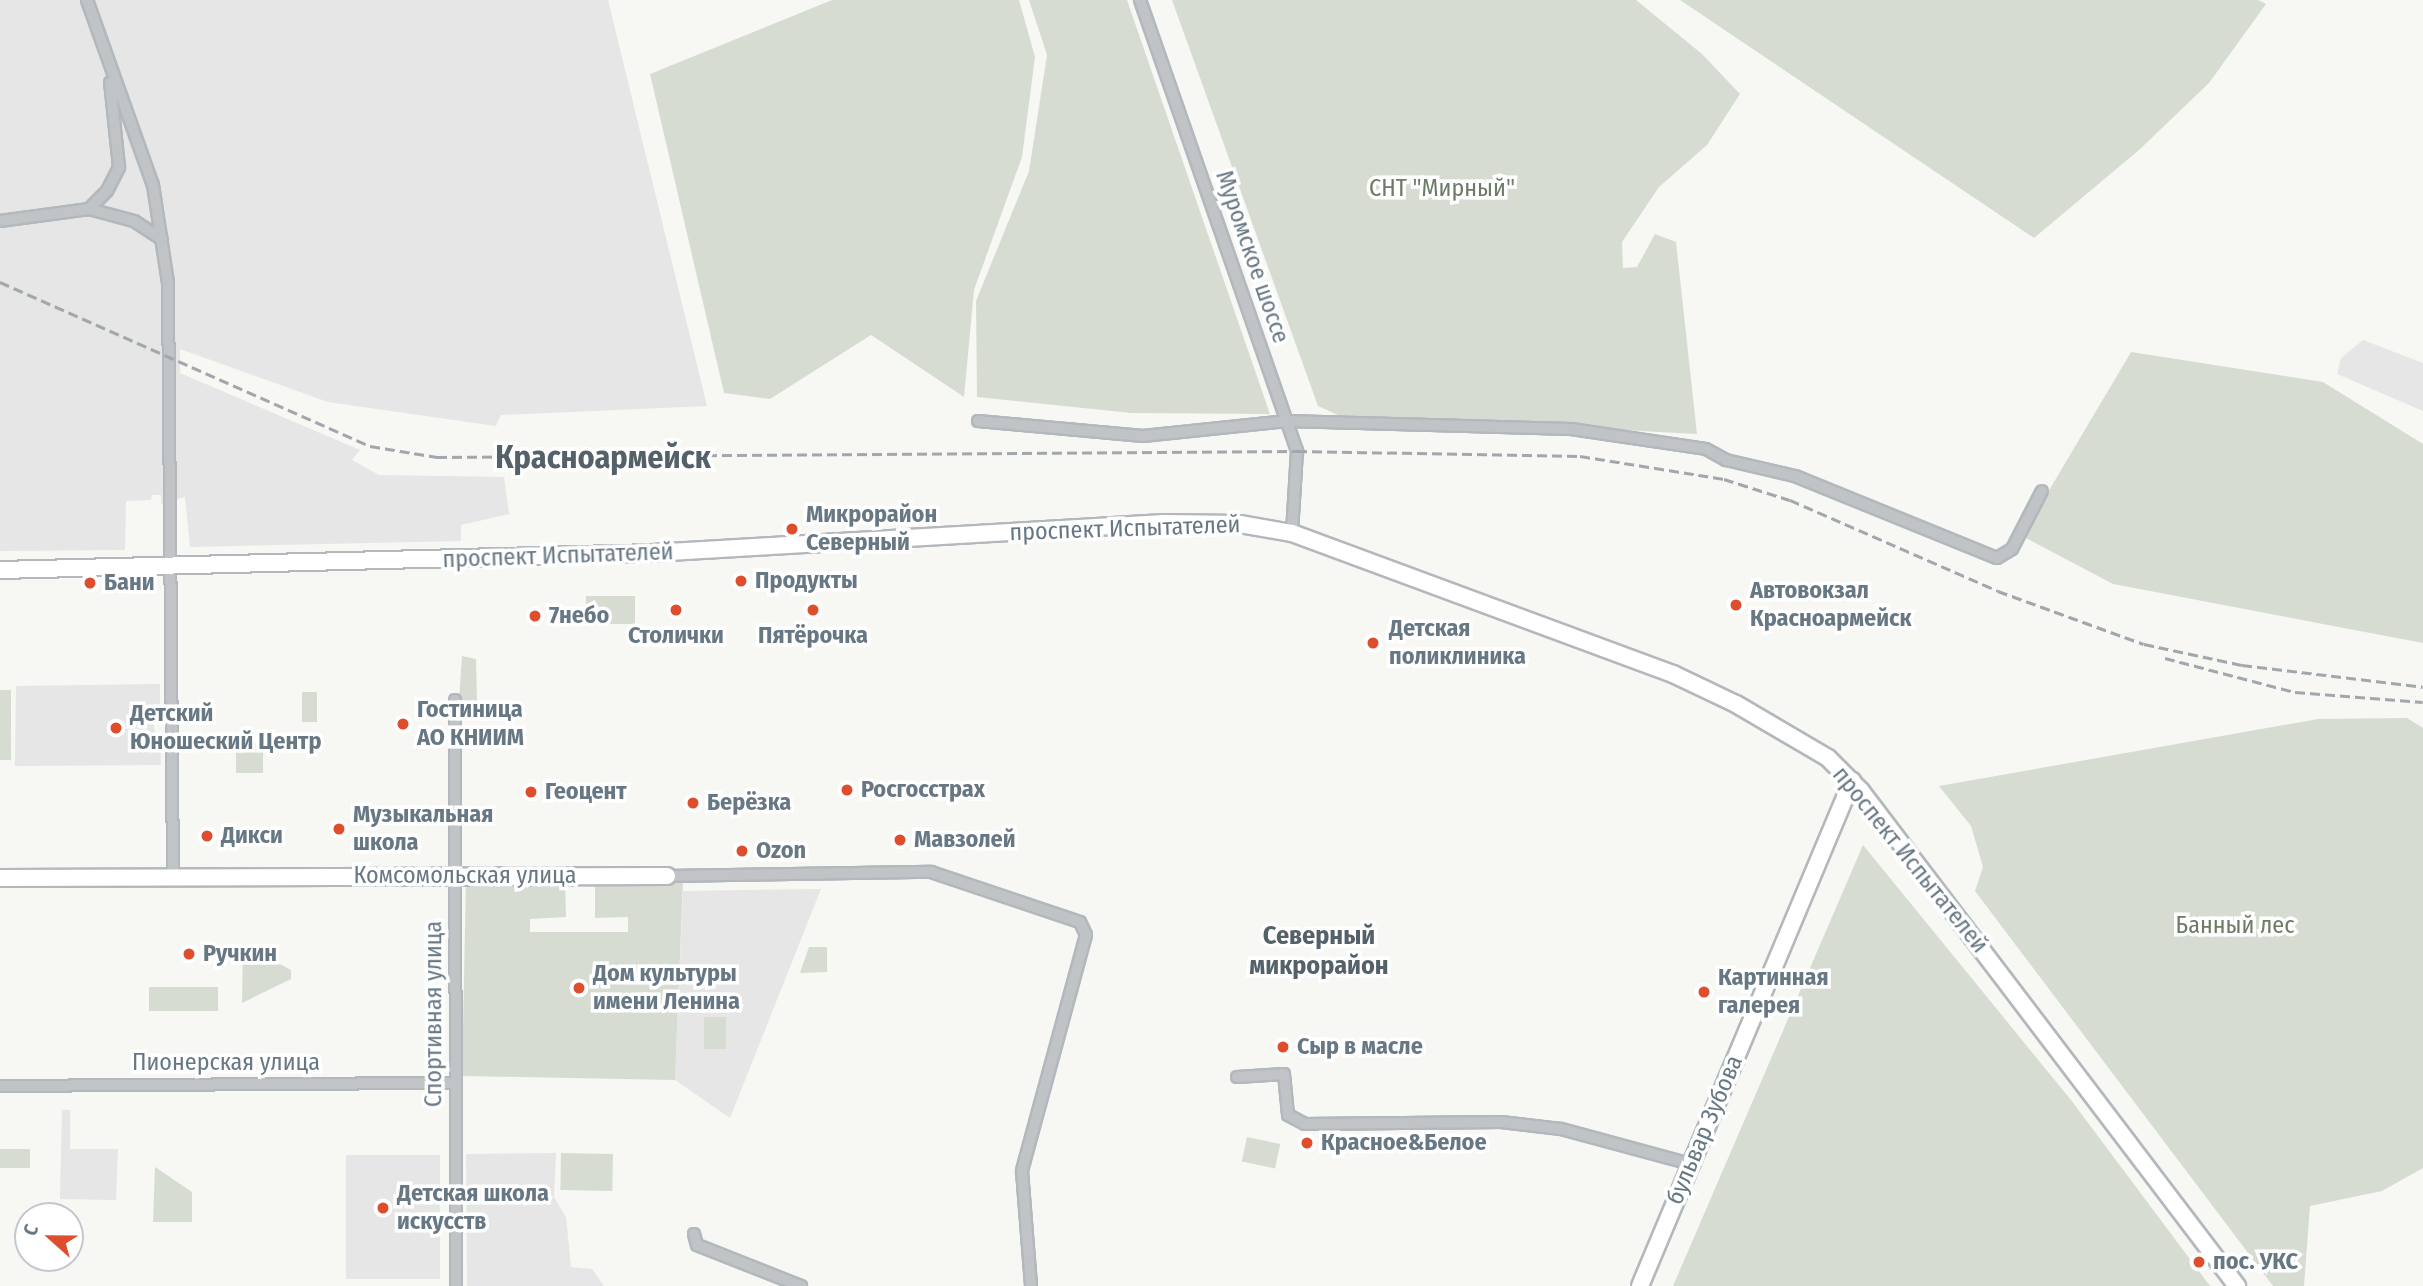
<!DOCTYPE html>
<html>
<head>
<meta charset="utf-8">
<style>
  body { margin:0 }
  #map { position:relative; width:2423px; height:1286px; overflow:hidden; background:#f7f7f4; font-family:"Fira Sans Condensed",sans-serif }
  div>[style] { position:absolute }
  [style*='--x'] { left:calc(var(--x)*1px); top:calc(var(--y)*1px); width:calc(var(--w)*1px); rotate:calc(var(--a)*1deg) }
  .built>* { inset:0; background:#e5e6e5; transform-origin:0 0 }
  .green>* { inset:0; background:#d7dcd3; transform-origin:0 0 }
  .roads { filter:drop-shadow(2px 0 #b2b8bc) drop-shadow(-2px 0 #b2b8bc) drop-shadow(0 2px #b2b8bc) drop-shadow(0 -2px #b2b8bc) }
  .street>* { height:10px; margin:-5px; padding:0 5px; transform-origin:5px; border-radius:5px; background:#c0c4c7 }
  .secondary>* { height:16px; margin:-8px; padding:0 8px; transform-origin:8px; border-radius:8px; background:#fff }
  .rail>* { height:2.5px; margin-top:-1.25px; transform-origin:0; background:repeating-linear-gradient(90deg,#a1a8ad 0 10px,transparent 0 15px) }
  .dots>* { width:19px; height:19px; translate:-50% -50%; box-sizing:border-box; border:4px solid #fff; border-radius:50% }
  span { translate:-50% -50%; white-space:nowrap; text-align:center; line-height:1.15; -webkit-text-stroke:7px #fff; paint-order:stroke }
  .park-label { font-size:24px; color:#6b7b65 }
  .street-label { font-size:24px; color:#677884 }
  .poi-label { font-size:24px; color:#677884; font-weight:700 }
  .left { translate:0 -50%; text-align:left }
  .neighbourhood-label { font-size:26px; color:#546169; font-weight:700 }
  .district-label { font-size:32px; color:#546169; font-weight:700 }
  .north { position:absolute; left:14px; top:1202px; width:70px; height:70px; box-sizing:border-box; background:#fff; border:2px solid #c2c9ce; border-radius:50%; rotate:291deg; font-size:19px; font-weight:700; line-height:28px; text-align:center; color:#677884 }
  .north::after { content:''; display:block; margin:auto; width:24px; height:32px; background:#de4e2d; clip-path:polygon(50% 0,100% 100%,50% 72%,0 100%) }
</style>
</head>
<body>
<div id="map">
  <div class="built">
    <i style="clip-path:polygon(0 0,608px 0,707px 406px,501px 415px,496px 426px,328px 402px,180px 349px,180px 373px,360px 450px,352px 460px,379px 475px,504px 477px,509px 514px,461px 525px,461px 541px,190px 547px,185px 497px,161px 504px,161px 495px,152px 495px,151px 500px,126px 501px,125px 550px,0 551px)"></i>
    <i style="clip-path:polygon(2363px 340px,2423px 363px,2423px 411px,2337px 374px,2341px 358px)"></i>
    <i style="clip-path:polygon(160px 684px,160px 715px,154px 716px,154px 727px,155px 735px,160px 735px,161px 765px,15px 766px,16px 686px)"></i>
    <i style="clip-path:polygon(821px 889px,730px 1118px,675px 1080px,683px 891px)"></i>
    <i style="clip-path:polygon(62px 1110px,70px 1110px,70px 1149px,118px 1149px,116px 1200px,60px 1199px)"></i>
    <i style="clip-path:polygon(556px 1153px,554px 1197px,566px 1217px,571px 1267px,592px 1269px,604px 1286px,467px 1286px,466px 1154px)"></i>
    <i style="left:346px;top:1155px;width:94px;height:124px"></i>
  </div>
  <div class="green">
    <i style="clip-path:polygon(832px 0,1019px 0,1035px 57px,1022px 157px,974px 290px,964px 397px,871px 335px,770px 399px,724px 393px,650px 74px)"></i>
    <i style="clip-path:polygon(1029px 0,1127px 0,1270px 414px,1131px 413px,977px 397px,976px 301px,1029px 171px,1047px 55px)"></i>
    <i style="clip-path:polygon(1172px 0,1636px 0,1702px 54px,1740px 94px,1707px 145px,1659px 187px,1622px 242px,1623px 268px,1637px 267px,1655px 234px,1676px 242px,1697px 434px,1338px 415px,1318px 406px)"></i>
    <i style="clip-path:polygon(1680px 0,2258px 0,2266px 4px,2209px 83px,2139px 150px,2034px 238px)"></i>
    <i style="clip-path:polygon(2131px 352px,2323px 382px,2423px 444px,2423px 643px,2113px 584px,2022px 536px)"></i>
    <i style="left:635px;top:596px;width:28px;height:49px;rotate:90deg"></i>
    <i style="clip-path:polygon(462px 656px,476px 659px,477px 702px,471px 706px,459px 702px)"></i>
    <i style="left:0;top:690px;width:11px;height:70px"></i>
    <i style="left:317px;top:692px;width:30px;height:15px;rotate:90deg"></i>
    <i style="clip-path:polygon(2407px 718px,2423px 728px,2423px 1168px,2382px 1191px,2310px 1206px,2304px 1286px,2273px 1286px,1975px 891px,1983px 867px,1971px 826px,1939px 786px,2318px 719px)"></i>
    <i style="left:236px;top:744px;width:27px;height:29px"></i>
    <i style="clip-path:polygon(1863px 845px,2071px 1100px,2210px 1286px,1673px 1286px)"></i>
    <i style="clip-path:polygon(466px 880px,565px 880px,566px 917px,530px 919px,530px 932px,628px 932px,628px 917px,595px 918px,595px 880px,683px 880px,675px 1080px,462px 1076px)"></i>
    <i style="clip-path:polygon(243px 944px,291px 970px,291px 979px,242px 1003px)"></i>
    <i style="clip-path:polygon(809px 947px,827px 947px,827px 972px,800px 973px)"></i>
    <i style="left:149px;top:987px;width:69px;height:24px"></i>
    <i style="left:704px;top:1017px;width:22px;height:32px"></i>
    <i style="left:1247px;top:1137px;width:34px;height:25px;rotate:12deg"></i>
    <i style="left:0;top:1149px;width:30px;height:19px"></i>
    <i style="left:561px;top:1153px;width:52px;height:37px;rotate:1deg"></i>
    <i style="clip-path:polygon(155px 1167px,192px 1192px,192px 1222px,153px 1222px)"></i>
  </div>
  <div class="roads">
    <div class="street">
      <i style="--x:87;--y:0;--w:196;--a:70.4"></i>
      <i style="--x:153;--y:185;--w:99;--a:81.3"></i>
      <i style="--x:168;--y:283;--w:594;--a:89.52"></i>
      <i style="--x:1140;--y:0;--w:478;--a:70.8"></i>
      <i style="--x:1297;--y:451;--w:82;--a:93.5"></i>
      <i style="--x:89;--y:209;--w:25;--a:-45"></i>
      <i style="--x:107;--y:191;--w:27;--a:-63"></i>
      <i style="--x:119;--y:167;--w:85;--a:-96"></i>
      <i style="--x:0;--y:221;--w:90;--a:-7.7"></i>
      <i style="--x:89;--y:209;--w:47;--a:14.9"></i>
      <i style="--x:134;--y:221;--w:33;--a:33"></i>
      <i style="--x:978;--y:421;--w:166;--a:5.2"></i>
      <i style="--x:1143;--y:436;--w:145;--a:-5.9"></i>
      <i style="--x:1287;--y:421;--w:284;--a:1.6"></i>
      <i style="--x:1571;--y:429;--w:136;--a:8.4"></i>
      <i style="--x:1706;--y:449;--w:23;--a:29"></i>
      <i style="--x:1726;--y:460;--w:71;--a:13.1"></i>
      <i style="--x:1795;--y:476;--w:218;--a:22.1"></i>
      <i style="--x:1997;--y:558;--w:17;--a:-31"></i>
      <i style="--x:2012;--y:549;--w:65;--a:-62.7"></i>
      <i style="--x:455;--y:700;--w:586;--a:89.9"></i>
      <i style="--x:667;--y:876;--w:264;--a:-0.9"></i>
      <i style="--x:931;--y:872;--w:157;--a:18.6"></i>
      <i style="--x:1080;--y:922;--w:14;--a:65"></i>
      <i style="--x:1086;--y:935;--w:245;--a:105.2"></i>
      <i style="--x:1022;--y:1171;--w:115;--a:85.5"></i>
      <i style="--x:1237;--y:1077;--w:47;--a:-3.7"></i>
      <i style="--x:1284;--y:1074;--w:41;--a:84.4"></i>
      <i style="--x:1288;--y:1115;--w:19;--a:28"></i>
      <i style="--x:1305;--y:1124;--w:196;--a:-0.6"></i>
      <i style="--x:1501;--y:1122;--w:60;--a:6.7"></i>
      <i style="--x:1561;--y:1129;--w:135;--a:15.1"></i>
      <i style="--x:0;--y:1086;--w:453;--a:-0.4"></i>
      <i style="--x:694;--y:1234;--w:11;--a:75"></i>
      <i style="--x:697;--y:1245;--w:112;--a:21.5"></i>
    </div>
    <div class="secondary">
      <i style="--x:0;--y:570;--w:652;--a:-1.49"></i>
      <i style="--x:652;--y:553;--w:513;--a:-3.35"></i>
      <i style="--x:1164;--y:523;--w:76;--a:0.8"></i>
      <i style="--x:1240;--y:524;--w:53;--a:9.8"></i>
      <i style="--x:1292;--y:533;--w:406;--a:20.3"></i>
      <i style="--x:1673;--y:674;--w:70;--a:25.5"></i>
      <i style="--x:1736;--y:704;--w:107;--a:30.4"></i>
      <i style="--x:1828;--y:758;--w:47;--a:45"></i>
      <i style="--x:1861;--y:791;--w:622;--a:52.78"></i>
      <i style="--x:0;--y:878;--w:667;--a:-0.17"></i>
      <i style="--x:1640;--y:1286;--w:548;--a:-67.23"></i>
    </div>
  </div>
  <div class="rail">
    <i style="--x:0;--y:282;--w:405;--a:23.9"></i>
    <i style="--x:370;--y:446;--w:68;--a:9.3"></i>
    <i style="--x:437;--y:457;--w:860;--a:-0.4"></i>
    <i style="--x:1297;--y:451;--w:283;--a:1"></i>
    <i style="--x:1580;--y:456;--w:146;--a:9.1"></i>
    <i style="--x:1724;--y:479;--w:69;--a:17.7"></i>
    <i style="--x:1790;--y:500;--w:227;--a:23.6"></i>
    <i style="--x:1998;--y:591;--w:155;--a:20"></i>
    <i style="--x:2144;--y:644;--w:100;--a:12.1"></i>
    <i style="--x:2242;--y:665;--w:182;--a:6.9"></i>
    <i style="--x:2165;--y:658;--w:134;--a:14.7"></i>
    <i style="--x:2295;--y:692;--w:128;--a:4.5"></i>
  </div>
  <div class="dots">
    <i style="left:792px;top:529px;background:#de4e2d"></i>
    <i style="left:741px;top:581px;background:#de4e2d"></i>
    <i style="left:90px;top:583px;background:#de4e2d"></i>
    <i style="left:1736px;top:605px;background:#de4e2d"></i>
    <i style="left:676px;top:610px;background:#de4e2d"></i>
    <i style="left:813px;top:610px;background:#de4e2d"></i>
    <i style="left:535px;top:616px;background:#de4e2d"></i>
    <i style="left:1373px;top:643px;background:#de4e2d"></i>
    <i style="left:403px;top:724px;background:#de4e2d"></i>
    <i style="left:116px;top:728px;background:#de4e2d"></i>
    <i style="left:847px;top:790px;background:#de4e2d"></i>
    <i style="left:531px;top:792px;background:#de4e2d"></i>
    <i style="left:693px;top:803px;background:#de4e2d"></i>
    <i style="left:339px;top:829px;background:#de4e2d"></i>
    <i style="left:207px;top:836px;background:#de4e2d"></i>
    <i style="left:900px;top:840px;background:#de4e2d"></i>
    <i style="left:742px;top:851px;background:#de4e2d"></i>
    <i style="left:189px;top:954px;background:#de4e2d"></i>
    <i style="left:579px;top:988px;background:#de4e2d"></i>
    <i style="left:1704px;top:992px;background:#de4e2d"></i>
    <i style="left:1283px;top:1047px;background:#de4e2d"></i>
    <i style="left:1307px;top:1143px;background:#de4e2d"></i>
    <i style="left:383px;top:1208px;background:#de4e2d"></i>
    <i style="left:2199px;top:1262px;background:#de4e2d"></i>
  </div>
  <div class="park-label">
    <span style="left:1442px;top:189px">СНТ "Мирный"</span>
    <span style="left:2235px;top:926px">Банный лес</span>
  </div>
  <div class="street-label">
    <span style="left:1252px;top:257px;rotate:71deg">Муромское шоссе</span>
    <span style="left:1125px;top:529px;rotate:-2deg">проспект Испытателей</span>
    <span style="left:558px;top:556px;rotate:-2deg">проспект Испытателей</span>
    <span style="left:1910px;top:860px;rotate:51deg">проспект Испытателей</span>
    <span style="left:465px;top:876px">Комсомольская улица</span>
    <span style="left:434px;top:1014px;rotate:-90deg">Спортивная улица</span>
    <span style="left:226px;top:1063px">Пионерская улица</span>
    <span style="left:1705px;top:1130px;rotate:-67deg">бульвар Зубова</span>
  </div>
  <div class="poi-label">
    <span class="left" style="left:806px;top:529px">Микрорайон<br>Северный</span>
    <span class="left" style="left:755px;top:581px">Продукты</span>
    <span class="left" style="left:104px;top:583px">Бани</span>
    <span class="left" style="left:1750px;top:605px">Автовокзал<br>Красноармейск</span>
    <span class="left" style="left:549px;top:616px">7небо</span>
    <span class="left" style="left:1389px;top:643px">Детская<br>поликлиника</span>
    <span style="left:676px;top:636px">Столички</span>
    <span style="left:813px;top:636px">Пятёрочка</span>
    <span class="left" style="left:417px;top:724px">Гостиница<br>АО КНИИМ</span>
    <span class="left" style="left:130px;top:728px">Детский<br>Юношеский Центр</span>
    <span class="left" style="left:861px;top:790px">Росгосстрах</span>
    <span class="left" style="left:545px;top:792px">Геоцент</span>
    <span class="left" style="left:707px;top:803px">Берёзка</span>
    <span class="left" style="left:353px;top:829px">Музыкальная<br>школа</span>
    <span class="left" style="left:221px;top:836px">Дикси</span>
    <span class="left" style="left:914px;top:840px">Мавзолей</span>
    <span class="left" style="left:756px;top:851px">Ozon</span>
    <span class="left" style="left:203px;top:954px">Ручкин</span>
    <span class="left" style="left:593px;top:988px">Дом культуры<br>имени Ленина</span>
    <span class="left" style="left:1718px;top:992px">Картинная<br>галерея</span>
    <span class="left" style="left:1297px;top:1047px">Сыр в масле</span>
    <span class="left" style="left:1321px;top:1143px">Красное&amp;Белое</span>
    <span class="left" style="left:397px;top:1208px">Детская школа<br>искусств</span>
    <span class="left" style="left:2213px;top:1262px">пос. УКС</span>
  </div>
  <div class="neighbourhood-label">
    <span style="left:1319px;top:951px">Северный<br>микрорайон</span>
  </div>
  <div class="district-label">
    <span style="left:603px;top:457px">Красноармейск</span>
  </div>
  <div class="north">С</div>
</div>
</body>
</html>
